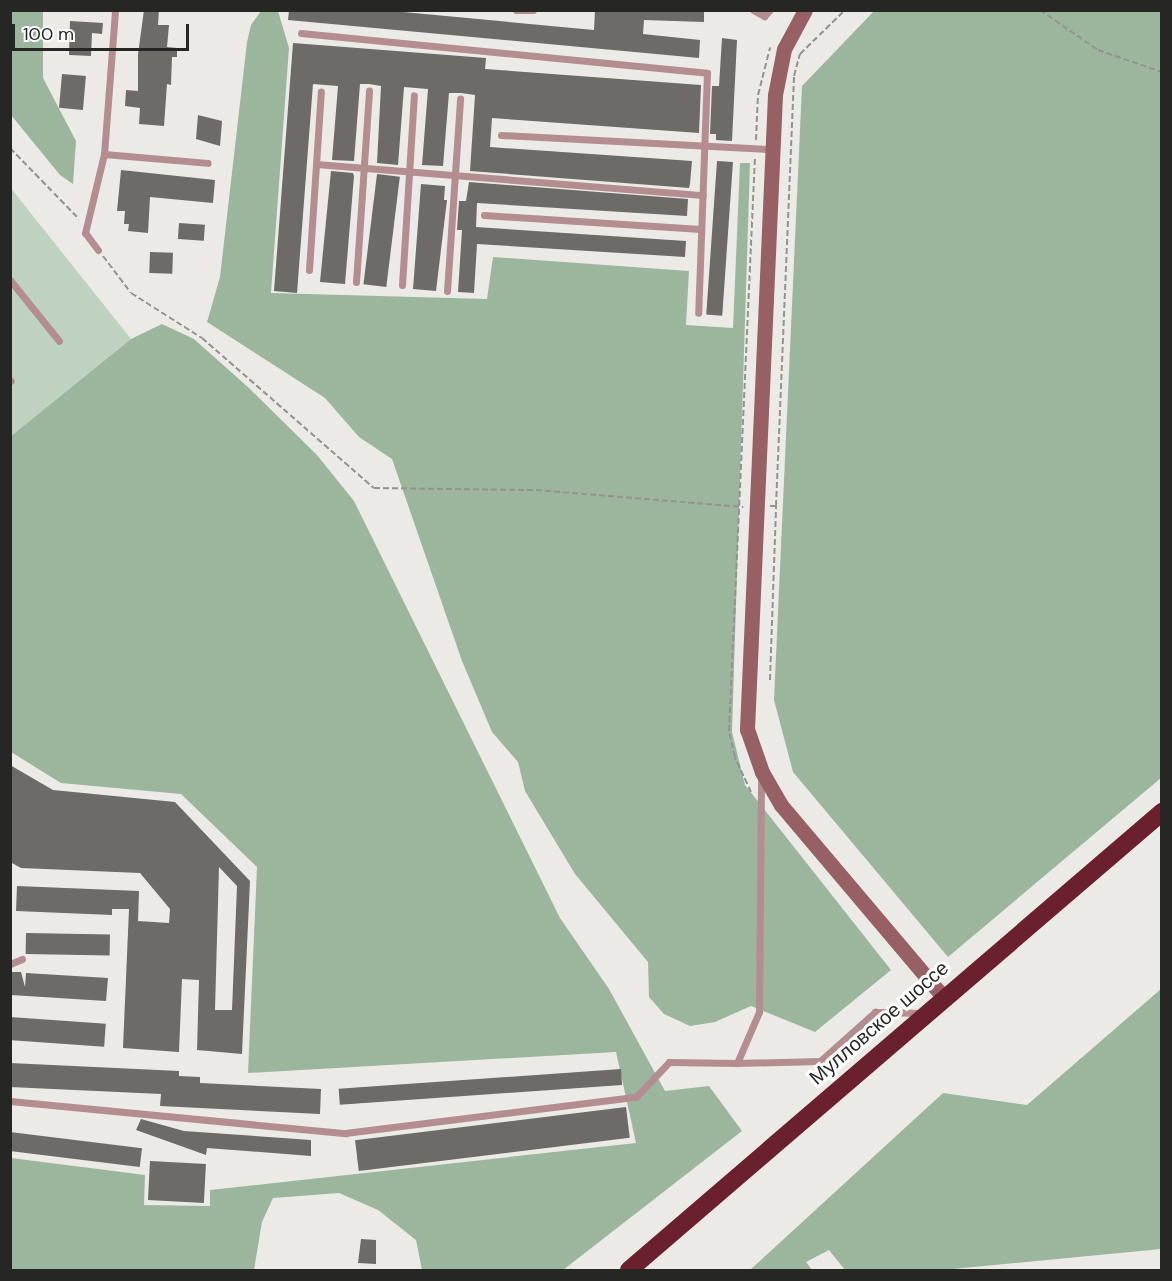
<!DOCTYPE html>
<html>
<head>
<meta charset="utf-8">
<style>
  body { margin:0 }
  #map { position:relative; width:1172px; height:1281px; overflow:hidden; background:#eceae7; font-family:"DM Sans",sans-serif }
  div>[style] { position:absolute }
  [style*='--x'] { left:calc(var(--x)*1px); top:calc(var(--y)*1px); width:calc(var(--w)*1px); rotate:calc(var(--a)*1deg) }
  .green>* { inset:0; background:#bed2bf }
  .forest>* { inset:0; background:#9cb69e }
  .building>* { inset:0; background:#6c6b68; transform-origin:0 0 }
  .path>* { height:2px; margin-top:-1px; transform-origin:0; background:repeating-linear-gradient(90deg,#939290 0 6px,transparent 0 9px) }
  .lane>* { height:7px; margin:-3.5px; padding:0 3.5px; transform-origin:3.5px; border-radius:3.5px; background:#b48d90 }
  .secondary>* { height:15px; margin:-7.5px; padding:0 7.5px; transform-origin:7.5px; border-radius:7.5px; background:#966065 }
  .highway>* { height:18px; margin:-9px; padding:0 9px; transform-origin:9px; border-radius:9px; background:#6b212d }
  span { translate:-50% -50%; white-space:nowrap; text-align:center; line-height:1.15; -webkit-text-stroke:6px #fff; paint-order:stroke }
  .street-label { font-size:20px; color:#262624 }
  .frame { position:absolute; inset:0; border:12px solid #262624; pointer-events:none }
  .scale { position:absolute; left:12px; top:24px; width:177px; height:27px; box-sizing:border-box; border:3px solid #262624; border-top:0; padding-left:8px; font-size:18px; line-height:21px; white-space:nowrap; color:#262624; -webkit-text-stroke:4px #fff; paint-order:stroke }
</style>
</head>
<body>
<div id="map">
  <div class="green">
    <i style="clip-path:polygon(10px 187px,131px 339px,11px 436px,10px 436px)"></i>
  </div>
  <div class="forest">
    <i style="clip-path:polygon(10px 11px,43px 11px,43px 78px,76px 141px,73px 184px,60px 175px,11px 115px)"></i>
    <i style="clip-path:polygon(261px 11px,278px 11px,289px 48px,271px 293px,487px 299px,493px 257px,689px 271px,686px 325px,733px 328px,740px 163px,750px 163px,732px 732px,745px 785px,891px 970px,815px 1032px,751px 1006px,715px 1022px,690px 1026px,664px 1014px,649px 997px,648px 962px,575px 874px,525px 791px,518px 762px,492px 732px,462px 661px,392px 459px,359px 437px,325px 398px,207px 322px,220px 277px,247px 42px,251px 25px)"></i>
    <i style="clip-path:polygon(874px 11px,1161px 11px,1161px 778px,948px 957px,793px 772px,774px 700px,802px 86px)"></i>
    <i style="clip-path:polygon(162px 324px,194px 339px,249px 388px,317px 455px,354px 501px,560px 918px,609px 989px,665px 1091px,709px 1086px,742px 1131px,563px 1270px,422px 1270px,416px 1240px,378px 1210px,339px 1193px,273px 1198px,262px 1222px,254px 1270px,11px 1270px,11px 1158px,145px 1175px,144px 1205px,210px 1206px,210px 1190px,636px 1143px,616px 1052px,248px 1073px,257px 867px,181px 794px,61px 783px,11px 752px,11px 436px,131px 339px)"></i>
    <i style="clip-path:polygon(1161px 989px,1161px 1249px,942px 1270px,845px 1270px,829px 1250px,806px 1262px,812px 1270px,750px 1270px,943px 1093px,1027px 1105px)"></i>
  </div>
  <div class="building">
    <i style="clip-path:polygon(144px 10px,159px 10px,158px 25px,169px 25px,167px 47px,177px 48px,177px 57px,172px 57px,171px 85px,167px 84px,164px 126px,139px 124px,140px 108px,125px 106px,126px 90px,138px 91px,138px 54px)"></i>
    <i style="clip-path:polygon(289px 10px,382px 10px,594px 30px,595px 10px,704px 10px,704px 22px,644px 20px,643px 34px,700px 40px,699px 58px,288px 20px)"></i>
    <i style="clip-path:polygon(70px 21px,103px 23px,102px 34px,92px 33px,91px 56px,69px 55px)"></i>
    <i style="clip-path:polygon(722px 38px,737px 40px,732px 141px,716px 140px,716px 134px,710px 134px,712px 86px,719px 86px)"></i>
    <i style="clip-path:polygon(293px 43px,486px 58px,485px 69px,701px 85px,699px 133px,492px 118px,490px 147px,692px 161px,690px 184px,689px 188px,470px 171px,475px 95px,461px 93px,449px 93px,443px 166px,422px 165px,428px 89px,404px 87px,398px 165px,377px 163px,381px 86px,369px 84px,360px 84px,354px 161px,332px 160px,338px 86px,313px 84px,297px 293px,274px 291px)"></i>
    <i style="left:62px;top:74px;width:24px;height:34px;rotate:5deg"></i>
    <i style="clip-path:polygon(198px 115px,222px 121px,220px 146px,196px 139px)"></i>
    <i style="left:717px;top:161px;width:16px;height:154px;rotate:4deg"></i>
    <i style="clip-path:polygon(121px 170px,215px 180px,213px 203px,150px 197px,148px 233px,128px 231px,129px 224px,124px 224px,125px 211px,117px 211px)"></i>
    <i style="clip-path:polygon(331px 171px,353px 173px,354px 176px,345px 284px,320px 282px)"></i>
    <i style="left:377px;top:174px;width:23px;height:111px;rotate:7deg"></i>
    <i style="clip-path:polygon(469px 182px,688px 199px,687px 216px,477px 203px,476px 227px,686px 241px,685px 257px,477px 244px,474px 293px,458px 292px,462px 230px,457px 230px,459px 201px,466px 201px)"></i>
    <i style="clip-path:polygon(421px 184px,445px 186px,444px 200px,447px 200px,436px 291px,413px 289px)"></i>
    <i style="left:179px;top:223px;width:26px;height:16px;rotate:4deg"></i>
    <i style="left:150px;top:252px;width:23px;height:21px;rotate:2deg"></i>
    <i style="clip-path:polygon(evenodd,10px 765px,53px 790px,175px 802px,250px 881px,242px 1054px,197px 1050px,199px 980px,182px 979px,179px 1052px,123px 1048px,129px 909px,112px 909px,112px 915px,16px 911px,17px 886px,139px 891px,138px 921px,169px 923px,170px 909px,140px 873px,21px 868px,10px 862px,10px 765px,219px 867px,237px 886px,232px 1010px,215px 1010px,219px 867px)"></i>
    <i style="left:26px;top:933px;width:84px;height:21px;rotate:1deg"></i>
    <i style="clip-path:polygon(12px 972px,21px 972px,25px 987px,26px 973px,108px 978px,106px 1001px,11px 995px)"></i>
    <i style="left:10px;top:1017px;width:96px;height:23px;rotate:4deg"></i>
    <i style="clip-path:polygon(10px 1063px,179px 1071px,179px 1076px,200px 1077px,200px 1083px,321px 1089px,320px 1114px,160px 1106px,161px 1094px,10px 1087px)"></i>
    <i style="left:621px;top:1069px;width:16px;height:283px;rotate:86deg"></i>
    <i style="left:626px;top:1107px;width:31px;height:273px;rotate:83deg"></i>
    <i style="clip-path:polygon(141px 1119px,184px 1131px,311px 1140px,311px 1156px,207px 1148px,206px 1155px,136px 1130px)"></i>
    <i style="left:10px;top:1132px;width:133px;height:19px;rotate:7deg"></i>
    <i style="left:150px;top:1161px;width:56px;height:39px;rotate:3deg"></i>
    <i style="clip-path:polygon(361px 1239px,376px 1240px,376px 1264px,358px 1263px)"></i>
  </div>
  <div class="path">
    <i style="--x:1040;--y:10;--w:70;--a:34.6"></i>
    <i style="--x:1098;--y:50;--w:68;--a:19"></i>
    <i style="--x:756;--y:140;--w:45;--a:-87.5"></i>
    <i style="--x:758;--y:95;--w:49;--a:-75.7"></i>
    <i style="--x:10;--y:148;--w:99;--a:45.8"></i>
    <i style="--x:103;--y:256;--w:46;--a:52.9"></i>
    <i style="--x:131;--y:293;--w:84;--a:32.4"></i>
    <i style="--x:202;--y:338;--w:228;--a:41.1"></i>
    <i style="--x:374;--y:488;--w:162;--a:0.7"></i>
    <i style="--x:536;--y:490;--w:208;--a:4.7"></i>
    <i style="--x:770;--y:506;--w:6;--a:0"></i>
    <i style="--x:776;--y:506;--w:430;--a:-87.6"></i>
    <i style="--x:794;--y:76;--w:23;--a:-75"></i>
    <i style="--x:800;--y:54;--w:63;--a:-44.4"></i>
    <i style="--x:770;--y:680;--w:174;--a:-88"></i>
    <i style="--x:751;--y:792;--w:38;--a:-115"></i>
    <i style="--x:735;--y:757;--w:27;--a:-103"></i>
    <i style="--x:729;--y:731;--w:575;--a:-87.41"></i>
  </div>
  <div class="lane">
    <i style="--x:516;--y:10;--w:17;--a:0"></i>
    <i style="--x:753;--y:10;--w:13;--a:29"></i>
    <i style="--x:764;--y:16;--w:8;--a:-45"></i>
    <i style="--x:301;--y:33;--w:408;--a:5.6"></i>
    <i style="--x:707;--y:73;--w:240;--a:92.1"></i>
    <i style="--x:501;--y:135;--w:271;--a:3"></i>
    <i style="--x:104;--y:154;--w:104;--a:4.9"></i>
    <i style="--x:316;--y:164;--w:388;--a:4.6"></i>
    <i style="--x:484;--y:215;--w:217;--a:3.7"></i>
    <i style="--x:98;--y:250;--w:21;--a:-127"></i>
    <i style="--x:85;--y:233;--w:81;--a:-76.5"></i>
    <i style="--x:104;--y:154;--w:144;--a:-85.6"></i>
    <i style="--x:309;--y:270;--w:179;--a:-86.2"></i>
    <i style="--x:10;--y:280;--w:78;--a:51.2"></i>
    <i style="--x:356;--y:282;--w:192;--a:-86.1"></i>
    <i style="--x:402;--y:285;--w:190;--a:-86.4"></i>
    <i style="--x:447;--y:291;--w:193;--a:-86.1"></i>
    <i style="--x:10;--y:380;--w:1;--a:45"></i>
    <i style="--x:10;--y:964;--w:13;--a:-23"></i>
    <i style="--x:737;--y:1063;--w:83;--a:-1.4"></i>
    <i style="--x:820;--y:1061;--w:74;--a:-41.7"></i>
    <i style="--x:875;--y:1012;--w:49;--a:1.2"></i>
    <i style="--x:10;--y:1101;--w:337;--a:5.5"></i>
    <i style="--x:345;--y:1133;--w:293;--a:-7.1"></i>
    <i style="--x:636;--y:1097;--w:48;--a:-46.7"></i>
    <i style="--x:669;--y:1062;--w:68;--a:0.8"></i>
    <i style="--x:737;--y:1063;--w:56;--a:-66.7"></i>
    <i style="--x:759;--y:1012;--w:234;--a:-89.5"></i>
  </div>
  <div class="secondary">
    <i style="--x:805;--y:10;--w:44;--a:118.3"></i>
    <i style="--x:784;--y:49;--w:47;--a:101.1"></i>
    <i style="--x:775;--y:95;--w:635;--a:92.53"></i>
    <i style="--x:747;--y:729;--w:46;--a:70.8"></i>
    <i style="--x:762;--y:772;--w:38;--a:60"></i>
    <i style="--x:781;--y:805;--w:251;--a:49.8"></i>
  </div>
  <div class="highway">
    <i style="--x:629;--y:1270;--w:703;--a:-40.67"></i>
  </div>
  <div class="street-label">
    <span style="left:879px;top:1023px;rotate:-41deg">Мулловское шоссе</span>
  </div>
  <div class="frame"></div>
  <div class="scale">100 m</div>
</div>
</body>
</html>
